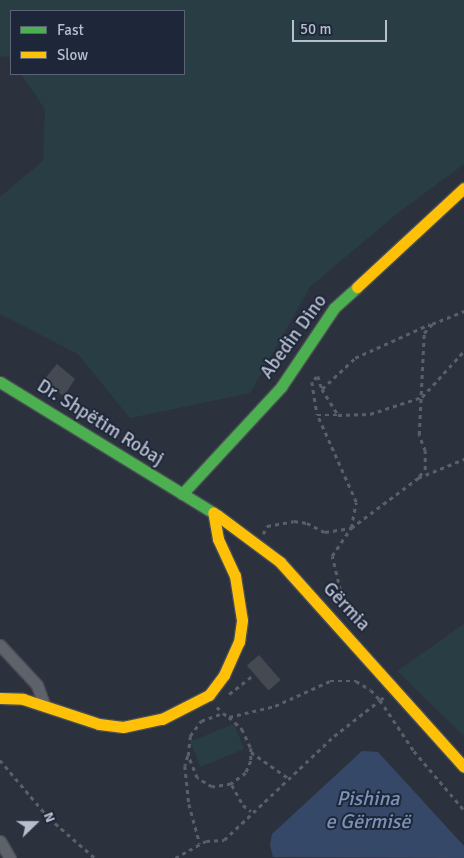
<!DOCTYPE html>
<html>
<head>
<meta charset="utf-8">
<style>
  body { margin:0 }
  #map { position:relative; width:464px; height:858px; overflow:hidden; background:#2c323d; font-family:Signika,sans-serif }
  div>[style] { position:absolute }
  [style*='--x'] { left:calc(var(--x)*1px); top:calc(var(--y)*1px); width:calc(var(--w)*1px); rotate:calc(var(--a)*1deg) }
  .green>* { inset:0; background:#283e44; transform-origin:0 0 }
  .water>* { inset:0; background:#364868 }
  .building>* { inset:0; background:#444952; transform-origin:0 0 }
  .path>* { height:2.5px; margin-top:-1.25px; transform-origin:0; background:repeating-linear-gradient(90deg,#5a6067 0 4px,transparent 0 8px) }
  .roads { filter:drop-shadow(1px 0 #494d55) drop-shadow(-1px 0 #494d55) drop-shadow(0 1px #494d55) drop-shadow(0 -1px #494d55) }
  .street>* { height:11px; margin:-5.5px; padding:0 5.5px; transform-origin:5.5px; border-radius:5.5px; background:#5d626b }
  .fast>* { height:11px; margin:-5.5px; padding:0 5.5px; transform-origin:5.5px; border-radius:5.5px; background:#4caf50 }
  .slow>* { height:11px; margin:-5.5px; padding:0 5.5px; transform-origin:5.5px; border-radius:5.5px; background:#ffc107 }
  span { translate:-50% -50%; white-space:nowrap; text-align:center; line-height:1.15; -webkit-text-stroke:4px #1e2739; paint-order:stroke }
  .street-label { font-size:19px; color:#b7becd }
  .water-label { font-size:20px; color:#7c91b6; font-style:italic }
  .legend { position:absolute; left:10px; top:10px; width:175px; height:65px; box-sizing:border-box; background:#1e2739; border:1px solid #5b6374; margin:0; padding:6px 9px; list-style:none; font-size:15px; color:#b7becd }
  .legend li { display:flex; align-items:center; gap:10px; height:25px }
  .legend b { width:25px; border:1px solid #5b6374 }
  .north { position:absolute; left:10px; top:798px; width:50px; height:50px; -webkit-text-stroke:4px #1e2739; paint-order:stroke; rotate:68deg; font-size:14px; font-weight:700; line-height:20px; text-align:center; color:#b7becd }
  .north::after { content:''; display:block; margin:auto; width:18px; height:22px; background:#b7becd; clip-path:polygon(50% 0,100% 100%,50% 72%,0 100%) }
  .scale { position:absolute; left:292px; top:20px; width:95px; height:22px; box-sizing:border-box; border:2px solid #b7becd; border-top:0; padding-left:6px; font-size:15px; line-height:18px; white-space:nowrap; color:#b7becd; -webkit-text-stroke:4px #1e2739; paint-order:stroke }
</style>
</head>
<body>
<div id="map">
  <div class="green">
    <i style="clip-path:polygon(0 0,464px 0,464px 164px,394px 216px,310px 287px,250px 393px,130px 418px,78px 354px,0 314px,0 197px,43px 161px,45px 109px,21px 74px,184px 74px,184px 11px,11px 11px,11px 60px,8px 56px,0 57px)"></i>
    <i style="clip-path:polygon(464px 624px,464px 736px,397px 671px)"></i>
    <i style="left:234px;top:724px;width:27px;height:47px;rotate:68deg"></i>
  </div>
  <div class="water">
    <i style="clip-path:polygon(362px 751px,378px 752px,464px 846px,464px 858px,273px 857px,270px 845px,272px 834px)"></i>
  </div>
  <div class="building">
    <i style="clip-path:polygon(57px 364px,75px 379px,64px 396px,42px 382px)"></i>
    <i style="left:259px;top:655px;width:33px;height:16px;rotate:49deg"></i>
  </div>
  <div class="path">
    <i style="--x:318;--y:376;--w:14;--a:73"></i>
    <i style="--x:322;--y:389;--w:45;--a:-43.2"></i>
    <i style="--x:355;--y:358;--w:82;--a:-24.4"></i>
    <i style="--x:317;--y:377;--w:7;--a:135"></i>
    <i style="--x:312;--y:382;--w:33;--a:81"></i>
    <i style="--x:317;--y:415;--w:20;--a:0"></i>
    <i style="--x:322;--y:389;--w:31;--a:58"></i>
    <i style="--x:338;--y:415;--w:32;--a:-2"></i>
    <i style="--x:370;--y:414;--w:55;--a:-18.1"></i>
    <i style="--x:422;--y:397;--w:62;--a:-47.6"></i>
    <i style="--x:419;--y:476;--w:8;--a:-45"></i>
    <i style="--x:425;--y:470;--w:19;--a:-90"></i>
    <i style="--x:425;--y:451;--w:17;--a:-111"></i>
    <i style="--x:419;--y:435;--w:102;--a:-87.2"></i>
    <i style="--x:424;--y:333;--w:12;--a:-48"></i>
    <i style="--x:432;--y:324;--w:35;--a:-22"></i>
    <i style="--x:263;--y:534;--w:9;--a:-63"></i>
    <i style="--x:267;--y:526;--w:27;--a:-10"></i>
    <i style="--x:294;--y:521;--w:13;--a:9"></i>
    <i style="--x:307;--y:523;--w:20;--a:27"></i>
    <i style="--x:325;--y:532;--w:26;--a:-9"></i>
    <i style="--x:351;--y:528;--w:26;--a:-79"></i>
    <i style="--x:356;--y:502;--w:95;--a:-114.1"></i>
    <i style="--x:338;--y:605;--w:8;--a:-60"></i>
    <i style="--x:342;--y:598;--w:43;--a:-103.4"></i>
    <i style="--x:332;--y:556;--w:34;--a:-56"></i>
    <i style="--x:351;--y:528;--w:84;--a:-36.7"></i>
    <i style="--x:418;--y:478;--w:50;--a:-22.4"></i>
    <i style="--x:229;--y:694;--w:29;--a:-38"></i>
    <i style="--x:217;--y:707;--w:8;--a:45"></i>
    <i style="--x:223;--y:713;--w:7;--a:34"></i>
    <i style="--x:229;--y:717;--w:18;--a:43"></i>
    <i style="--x:242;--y:729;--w:21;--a:65"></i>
    <i style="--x:251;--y:748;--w:13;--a:90"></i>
    <i style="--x:251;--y:761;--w:13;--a:113"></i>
    <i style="--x:246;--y:773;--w:19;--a:144"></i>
    <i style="--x:231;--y:784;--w:19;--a:171"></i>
    <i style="--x:212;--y:787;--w:17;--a:-149"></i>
    <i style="--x:197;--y:778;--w:24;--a:-112"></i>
    <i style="--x:188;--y:756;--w:20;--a:-84"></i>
    <i style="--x:190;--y:736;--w:19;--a:-54"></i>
    <i style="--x:201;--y:721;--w:23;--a:-20"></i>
    <i style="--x:229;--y:717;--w:47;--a:-13.4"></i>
    <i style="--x:275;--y:706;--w:60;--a:-24.4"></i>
    <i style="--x:330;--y:681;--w:26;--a:0"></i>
    <i style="--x:356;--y:681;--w:17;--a:31"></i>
    <i style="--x:371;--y:690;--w:13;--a:48"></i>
    <i style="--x:380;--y:700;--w:5;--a:-37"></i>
    <i style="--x:251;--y:752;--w:45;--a:35.1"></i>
    <i style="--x:188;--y:756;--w:10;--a:107"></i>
    <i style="--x:185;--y:766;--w:38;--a:84"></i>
    <i style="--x:189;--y:804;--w:41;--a:74.6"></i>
    <i style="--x:0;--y:760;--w:76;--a:49.8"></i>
    <i style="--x:49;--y:818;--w:61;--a:41"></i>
    <i style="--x:232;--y:785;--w:23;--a:61"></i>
    <i style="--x:243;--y:805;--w:10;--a:37"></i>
    <i style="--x:175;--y:858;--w:35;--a:-29"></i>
    <i style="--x:206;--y:841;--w:18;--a:-3"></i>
    <i style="--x:224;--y:840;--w:151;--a:-43.4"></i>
    <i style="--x:334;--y:736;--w:58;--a:-38"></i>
    <i style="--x:380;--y:700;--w:61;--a:56.3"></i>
    <i style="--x:414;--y:751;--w:77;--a:49.7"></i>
  </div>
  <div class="roads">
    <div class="street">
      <i style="--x:0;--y:645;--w:54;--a:47.2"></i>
      <i style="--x:37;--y:685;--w:20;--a:70"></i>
      <i style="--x:0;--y:841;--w:20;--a:60"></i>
    </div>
    <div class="fast">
      <i style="--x:0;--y:382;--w:255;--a:31.5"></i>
      <i style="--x:182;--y:494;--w:146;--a:-47.2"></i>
      <i style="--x:281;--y:387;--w:95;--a:-56.1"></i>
      <i style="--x:334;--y:308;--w:31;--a:-42"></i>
    </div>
    <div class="slow">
      <i style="--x:357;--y:287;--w:146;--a:-42.8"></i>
      <i style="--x:217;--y:515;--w:79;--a:36.7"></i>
      <i style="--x:280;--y:562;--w:275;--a:48.1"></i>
      <i style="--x:0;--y:698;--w:23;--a:2"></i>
      <i style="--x:23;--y:699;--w:80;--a:18.2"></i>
      <i style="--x:99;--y:724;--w:24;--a:7"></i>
      <i style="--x:123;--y:727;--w:40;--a:-12"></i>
      <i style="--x:162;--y:719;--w:53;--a:-27.1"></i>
      <i style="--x:209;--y:695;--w:25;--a:-53"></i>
      <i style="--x:224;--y:675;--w:36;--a:-66"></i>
      <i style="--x:239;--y:642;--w:22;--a:-82"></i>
      <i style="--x:242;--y:620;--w:45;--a:-99"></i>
      <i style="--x:235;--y:576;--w:41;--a:-114.7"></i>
      <i style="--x:218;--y:539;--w:27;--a:-100"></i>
    </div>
  </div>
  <div class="street-label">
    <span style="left:294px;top:337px;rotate:-54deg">Abedin Dino</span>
    <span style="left:100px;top:423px;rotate:32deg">Dr. Shpëtim Robaj</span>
    <span style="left:346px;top:607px;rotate:47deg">Gërmia</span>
  </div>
  <div class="water-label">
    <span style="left:368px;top:810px">Pishina<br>e Gërmisë</span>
  </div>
  <ul class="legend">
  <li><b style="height:6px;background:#4caf50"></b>Fast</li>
  <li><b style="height:6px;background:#ffc107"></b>Slow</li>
  </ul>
  <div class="north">N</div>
  <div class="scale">50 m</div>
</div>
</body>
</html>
